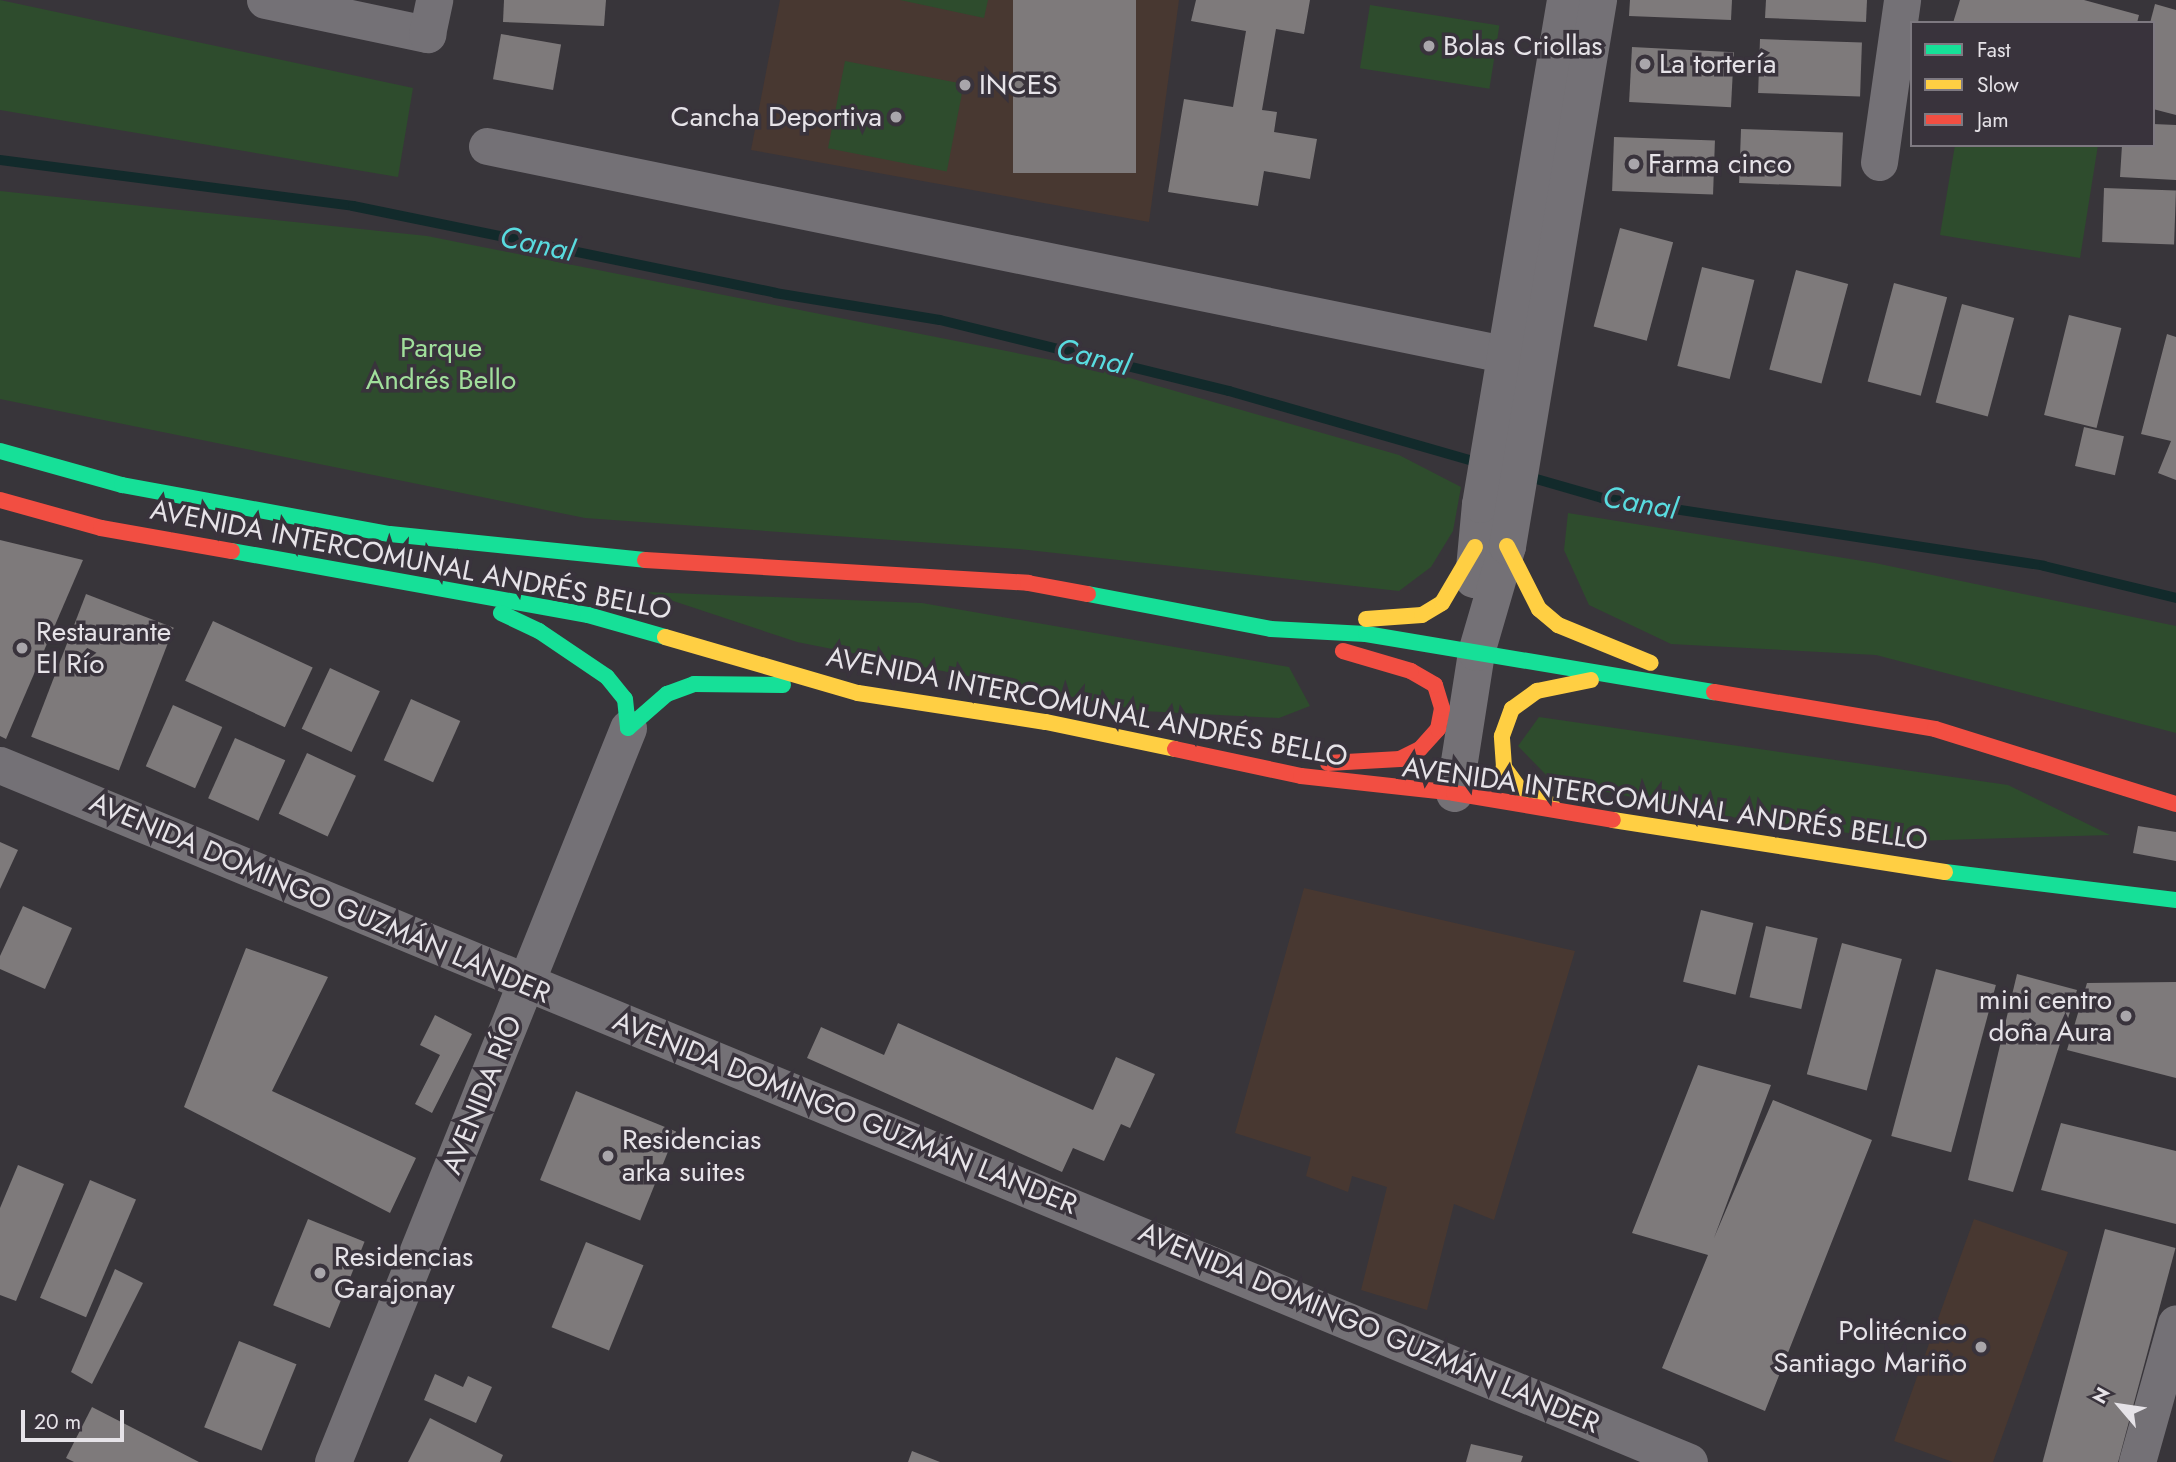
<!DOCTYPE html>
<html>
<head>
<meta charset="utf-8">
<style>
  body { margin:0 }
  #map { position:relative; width:2176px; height:1462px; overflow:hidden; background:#38353a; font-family:Jost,sans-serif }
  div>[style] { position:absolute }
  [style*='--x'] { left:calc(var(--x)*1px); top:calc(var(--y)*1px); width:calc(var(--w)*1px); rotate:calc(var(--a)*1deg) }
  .education>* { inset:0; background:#483831 }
  .green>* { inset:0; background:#2e4c2d; transform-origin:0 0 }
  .stream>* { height:10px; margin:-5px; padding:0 5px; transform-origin:5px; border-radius:5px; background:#122a2b }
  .building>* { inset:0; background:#7e7a7b; transform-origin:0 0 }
  .street>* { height:37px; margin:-18.5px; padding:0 18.5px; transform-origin:18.5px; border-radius:18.5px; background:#747176 }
  .fast>* { height:16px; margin:-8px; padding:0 8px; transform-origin:8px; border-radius:8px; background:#16e098 }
  .slow>* { height:16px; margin:-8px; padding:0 8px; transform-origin:8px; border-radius:8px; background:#ffcf43 }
  .jam>* { height:16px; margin:-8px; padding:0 8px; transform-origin:8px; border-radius:8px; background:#f24e42 }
  .dots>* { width:19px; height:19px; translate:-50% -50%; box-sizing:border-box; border:4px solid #39333c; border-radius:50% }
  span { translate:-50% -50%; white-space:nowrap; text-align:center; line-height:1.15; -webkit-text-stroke:7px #39333c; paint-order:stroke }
  .poi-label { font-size:28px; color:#e6e3e8 }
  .left { translate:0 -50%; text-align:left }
  .right { translate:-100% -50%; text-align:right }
  .park-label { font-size:28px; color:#a0df9b }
  .street-label { font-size:28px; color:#e6e3e8 }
  .water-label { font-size:30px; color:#59dbdf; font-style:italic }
  .legend { position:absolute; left:1910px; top:21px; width:245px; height:126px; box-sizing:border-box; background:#39333c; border:2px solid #7e7981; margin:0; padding:9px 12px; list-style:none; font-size:21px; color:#e6e3e8 }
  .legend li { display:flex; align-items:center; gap:14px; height:35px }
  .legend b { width:35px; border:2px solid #7e7981 }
  .north { position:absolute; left:2085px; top:1371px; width:70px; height:70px; -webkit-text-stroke:5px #39333c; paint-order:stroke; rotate:299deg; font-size:19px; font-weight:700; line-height:28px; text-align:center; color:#e6e3e8 }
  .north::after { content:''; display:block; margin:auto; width:24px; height:32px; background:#e6e3e8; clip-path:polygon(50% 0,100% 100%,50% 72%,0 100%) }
  .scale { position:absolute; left:21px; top:1410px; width:103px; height:32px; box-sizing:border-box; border:4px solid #e6e3e8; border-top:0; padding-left:9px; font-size:21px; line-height:24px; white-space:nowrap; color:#e6e3e8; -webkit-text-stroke:5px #39333c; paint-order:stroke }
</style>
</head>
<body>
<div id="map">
  <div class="education">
    <i style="clip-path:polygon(780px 0,1179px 0,1149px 222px,751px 150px)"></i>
    <i style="clip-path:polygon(1304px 888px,1575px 951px,1494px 1220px,1454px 1204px,1427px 1310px,1361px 1290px,1387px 1187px,1352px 1176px,1348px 1192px,1306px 1176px,1311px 1157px,1235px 1133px)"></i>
    <i style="clip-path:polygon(1974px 1219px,2068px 1252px,1993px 1462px,1953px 1462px,1894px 1441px)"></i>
  </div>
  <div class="green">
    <i style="clip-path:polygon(0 0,413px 88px,398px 177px,0 110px)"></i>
    <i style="clip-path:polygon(900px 0,988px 0,984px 18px)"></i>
    <i style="left:1370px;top:5px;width:131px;height:64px;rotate:9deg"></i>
    <i style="left:845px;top:61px;width:121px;height:89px;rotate:11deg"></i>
    <i style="clip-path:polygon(1955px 145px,2098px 145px,2080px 258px,1940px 235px)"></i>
    <i style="clip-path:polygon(0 191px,427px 236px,1102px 370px,1399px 455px,1461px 487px,1453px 531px,1431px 567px,1399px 591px,1019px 549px,585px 518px,0 399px)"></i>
    <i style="clip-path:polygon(1568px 513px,1875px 563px,2176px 626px,2176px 733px,1876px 655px,1671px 644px,1589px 605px,1564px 550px)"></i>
    <i style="clip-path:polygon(646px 592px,922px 603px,1066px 628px,1289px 667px,1310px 706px,1279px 718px,1143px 711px,797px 642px)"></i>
    <i style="clip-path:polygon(1539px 717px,2008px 785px,2110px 835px,1912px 841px,1747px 820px,1552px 781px,1518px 746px)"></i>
  </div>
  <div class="stream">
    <i style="--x:0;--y:160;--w:356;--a:7.4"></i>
    <i style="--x:353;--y:206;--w:431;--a:11.6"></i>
    <i style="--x:775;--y:293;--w:167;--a:9.3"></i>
    <i style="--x:940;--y:320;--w:298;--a:13.8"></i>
    <i style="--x:1229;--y:391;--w:261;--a:16"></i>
    <i style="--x:1526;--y:476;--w:79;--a:16.1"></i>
    <i style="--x:1602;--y:498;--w:447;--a:8.7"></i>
    <i style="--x:2044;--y:566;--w:136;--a:13.6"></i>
  </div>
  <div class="building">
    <i style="clip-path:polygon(504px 0,606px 0,604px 26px,503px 22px)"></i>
    <i style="left:1013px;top:0;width:123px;height:173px"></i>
    <i style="clip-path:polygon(1196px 0,1310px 0,1304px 34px,1276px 29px,1262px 110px,1277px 112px,1274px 132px,1317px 139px,1310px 179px,1264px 171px,1258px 206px,1168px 192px,1184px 99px,1233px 107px,1246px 31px,1191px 21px)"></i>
    <i style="clip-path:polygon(1630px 0,1732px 0,1731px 20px,1629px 16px)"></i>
    <i style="clip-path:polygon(1766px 0,1867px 0,1866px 22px,1765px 18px)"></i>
    <i style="clip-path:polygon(1960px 0,2084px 0,2139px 15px,2137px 23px,1953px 23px)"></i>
    <i style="clip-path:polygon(2155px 4px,2176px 10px,2176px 115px,2153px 109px,2150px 23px)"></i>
    <i style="left:501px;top:34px;width:61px;height:46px;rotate:10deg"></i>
    <i style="left:1760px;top:39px;width:102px;height:54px;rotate:2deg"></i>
    <i style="left:1632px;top:47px;width:102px;height:55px;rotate:3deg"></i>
    <i style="clip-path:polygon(2153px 124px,2176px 125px,2176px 180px,2120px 177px,2122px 145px,2153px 145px)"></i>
    <i style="left:1741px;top:129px;width:102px;height:54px;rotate:2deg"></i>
    <i style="left:1614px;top:137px;width:101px;height:54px;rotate:2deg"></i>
    <i style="left:2104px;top:188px;width:72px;height:54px;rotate:2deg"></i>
    <i style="left:1620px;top:228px;width:55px;height:102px;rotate:15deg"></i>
    <i style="left:1702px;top:267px;width:54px;height:102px;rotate:14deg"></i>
    <i style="left:1796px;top:270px;width:54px;height:103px;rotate:15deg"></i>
    <i style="left:1894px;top:283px;width:55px;height:102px;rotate:15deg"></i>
    <i style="left:1962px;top:304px;width:54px;height:102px;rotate:15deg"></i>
    <i style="left:2069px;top:315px;width:54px;height:103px;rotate:14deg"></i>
    <i style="clip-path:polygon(2167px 334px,2176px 337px,2176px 480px,2158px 473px,2171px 441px,2141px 434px)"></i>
    <i style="left:2084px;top:427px;width:41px;height:40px;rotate:13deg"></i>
    <i style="clip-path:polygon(0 540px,83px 560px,6px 739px,0 736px)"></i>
    <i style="left:86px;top:594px;width:94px;height:153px;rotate:21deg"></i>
    <i style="left:213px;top:621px;width:110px;height:66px;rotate:25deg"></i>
    <i style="left:330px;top:668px;width:55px;height:67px;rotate:25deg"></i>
    <i style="left:411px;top:699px;width:54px;height:67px;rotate:24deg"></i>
    <i style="left:173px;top:705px;width:54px;height:67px;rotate:24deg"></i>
    <i style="left:235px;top:738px;width:55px;height:66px;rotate:24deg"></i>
    <i style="left:307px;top:753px;width:54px;height:67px;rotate:25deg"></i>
    <i style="clip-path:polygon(2138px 826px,2176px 832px,2176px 861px,2133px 853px)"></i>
    <i style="clip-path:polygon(0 842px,18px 850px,0 889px)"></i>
    <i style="clip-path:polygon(23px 906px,72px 928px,45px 989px,0 969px,0 956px)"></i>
    <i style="left:1701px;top:910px;width:54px;height:74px;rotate:14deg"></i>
    <i style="left:1766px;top:926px;width:53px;height:73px;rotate:13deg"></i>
    <i style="left:1842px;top:943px;width:62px;height:136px;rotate:15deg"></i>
    <i style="clip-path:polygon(246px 948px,328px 977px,272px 1091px,416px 1158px,390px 1213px,184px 1107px)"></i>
    <i style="left:1936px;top:969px;width:62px;height:173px;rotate:15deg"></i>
    <i style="clip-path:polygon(2017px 974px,2077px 990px,2013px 1192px,1968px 1180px)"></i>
    <i style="clip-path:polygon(2176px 982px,2176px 1078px,2067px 1050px,2087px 983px)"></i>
    <i style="clip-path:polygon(435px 1015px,472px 1034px,432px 1113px,415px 1104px,440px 1055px,420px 1045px)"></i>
    <i style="clip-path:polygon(898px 1023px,1093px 1110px,1116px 1057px,1155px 1074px,1130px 1128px,1121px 1124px,1104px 1161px,1073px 1148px,1062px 1172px,807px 1058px,821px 1027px,884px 1055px)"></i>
    <i style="clip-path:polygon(1698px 1065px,1771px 1085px,1714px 1238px,1773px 1100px,1872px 1140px,1765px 1411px,1662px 1368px,1708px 1255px,1632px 1233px)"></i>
    <i style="left:576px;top:1091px;width:108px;height:96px;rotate:22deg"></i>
    <i style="clip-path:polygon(2061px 1123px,2176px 1151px,2176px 1224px,2041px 1190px)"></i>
    <i style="clip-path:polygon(18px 1165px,64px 1184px,16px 1301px,0 1295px,0 1208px)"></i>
    <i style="left:90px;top:1180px;width:50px;height:128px;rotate:23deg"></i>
    <i style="left:308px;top:1219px;width:61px;height:93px;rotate:22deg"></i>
    <i style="left:2105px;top:1229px;width:73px;height:242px;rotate:15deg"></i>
    <i style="left:586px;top:1242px;width:62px;height:92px;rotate:22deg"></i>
    <i style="clip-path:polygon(115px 1269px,143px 1283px,92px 1384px,71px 1372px)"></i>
    <i style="left:239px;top:1341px;width:62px;height:93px;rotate:22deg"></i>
    <i style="clip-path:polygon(435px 1374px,463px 1387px,468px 1376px,492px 1387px,476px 1423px,424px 1400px)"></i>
    <i style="clip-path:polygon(92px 1407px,199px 1462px,74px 1462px,66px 1458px)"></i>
    <i style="clip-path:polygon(430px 1418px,503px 1455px,500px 1462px,408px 1462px)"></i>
    <i style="clip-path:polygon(1471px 1444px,1523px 1456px,1521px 1462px,1466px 1462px)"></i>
    <i style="clip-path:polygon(912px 1451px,940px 1462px,908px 1462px)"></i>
  </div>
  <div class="street">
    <i style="--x:265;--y:0;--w:166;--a:11.9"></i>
    <i style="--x:427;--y:34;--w:35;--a:-78"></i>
    <i style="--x:487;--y:146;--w:1038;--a:11.56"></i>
    <i style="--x:1879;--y:162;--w:164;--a:-81.9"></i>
    <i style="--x:1473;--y:579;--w:75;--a:-84.7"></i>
    <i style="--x:1480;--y:504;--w:511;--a:-80.43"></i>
    <i style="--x:0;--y:765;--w:1827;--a:22.42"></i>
    <i style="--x:1454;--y:793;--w:143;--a:-81.1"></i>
    <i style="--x:1476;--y:652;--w:110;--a:-73.7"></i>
    <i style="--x:1507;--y:546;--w:554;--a:-80.54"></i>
    <i style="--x:333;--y:1462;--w:791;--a:-68.1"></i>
    <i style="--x:2137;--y:1462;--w:144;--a:-74.3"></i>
  </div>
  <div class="fast">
    <i style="--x:0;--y:451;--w:127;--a:15.6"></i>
    <i style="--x:122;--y:485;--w:272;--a:10.4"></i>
    <i style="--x:390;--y:534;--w:256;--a:5.8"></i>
    <i style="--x:232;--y:551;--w:362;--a:10.2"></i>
    <i style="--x:588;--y:615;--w:80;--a:15.9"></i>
    <i style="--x:1088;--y:594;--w:186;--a:10.8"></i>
    <i style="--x:1271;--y:629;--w:95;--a:3"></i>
    <i style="--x:1366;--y:634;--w:353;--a:9.5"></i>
    <i style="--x:501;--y:613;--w:42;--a:25.3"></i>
    <i style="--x:539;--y:631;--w:82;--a:34.1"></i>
    <i style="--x:607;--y:677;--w:28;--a:51"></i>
    <i style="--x:625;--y:699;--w:29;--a:84"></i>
    <i style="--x:628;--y:728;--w:52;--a:-41.1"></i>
    <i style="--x:667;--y:694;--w:29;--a:-20"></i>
    <i style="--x:694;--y:684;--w:89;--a:0.6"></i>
    <i style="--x:1945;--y:872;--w:233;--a:6.9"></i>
  </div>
  <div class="slow">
    <i style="--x:1507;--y:546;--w:71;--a:63.1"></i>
    <i style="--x:1539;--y:609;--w:25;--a:40"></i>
    <i style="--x:1558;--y:625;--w:100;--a:22.2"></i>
    <i style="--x:1366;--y:619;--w:56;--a:-4.1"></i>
    <i style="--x:1422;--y:615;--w:23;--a:-31"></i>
    <i style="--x:1442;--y:603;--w:65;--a:-59.5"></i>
    <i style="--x:665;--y:637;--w:201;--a:16.2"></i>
    <i style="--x:858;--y:693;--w:190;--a:8.8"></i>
    <i style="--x:1046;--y:722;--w:132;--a:11.8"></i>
    <i style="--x:1552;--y:805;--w:37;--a:-153"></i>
    <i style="--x:1519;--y:788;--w:26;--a:-126"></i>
    <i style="--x:1504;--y:767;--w:31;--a:-94"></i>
    <i style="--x:1502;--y:736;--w:29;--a:-70"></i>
    <i style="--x:1512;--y:709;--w:31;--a:-36"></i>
    <i style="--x:1537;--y:691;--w:55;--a:-11.5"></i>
    <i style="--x:1613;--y:820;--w:336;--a:8.9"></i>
  </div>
  <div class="jam">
    <i style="--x:0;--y:500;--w:105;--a:15.5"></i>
    <i style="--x:101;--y:528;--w:133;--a:10"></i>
    <i style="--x:645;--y:560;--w:384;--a:3.4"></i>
    <i style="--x:1028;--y:583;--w:61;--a:10.4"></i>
    <i style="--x:1714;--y:692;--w:224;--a:9.5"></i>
    <i style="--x:1935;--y:729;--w:252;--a:17.3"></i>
    <i style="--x:1175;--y:749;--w:129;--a:12.1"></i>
    <i style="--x:1301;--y:776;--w:154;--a:6.3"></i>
    <i style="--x:1454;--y:793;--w:161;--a:9.6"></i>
    <i style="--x:1328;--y:763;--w:72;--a:-3.2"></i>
    <i style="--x:1400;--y:759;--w:22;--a:-27"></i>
    <i style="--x:1420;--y:749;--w:27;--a:-48"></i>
    <i style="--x:1438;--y:729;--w:21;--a:-79"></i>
    <i style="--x:1442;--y:708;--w:24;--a:-107"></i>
    <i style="--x:1435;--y:685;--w:28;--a:-150"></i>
    <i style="--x:1411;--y:671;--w:71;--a:-163.6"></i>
  </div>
  <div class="dots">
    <i style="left:1429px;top:46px;background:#a9a6ab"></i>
    <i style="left:1645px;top:64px;background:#a9a6ab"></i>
    <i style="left:965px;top:85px;background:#a9a6ab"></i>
    <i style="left:896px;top:117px;background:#a9a6ab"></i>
    <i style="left:1634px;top:164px;background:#a9a6ab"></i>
    <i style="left:22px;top:648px;background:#a9a6ab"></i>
    <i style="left:2126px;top:1016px;background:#a9a6ab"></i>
    <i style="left:608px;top:1156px;background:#a9a6ab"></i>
    <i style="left:320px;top:1273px;background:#a9a6ab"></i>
    <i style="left:1981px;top:1347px;background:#a9a6ab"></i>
  </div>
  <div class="poi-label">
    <span class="left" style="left:1443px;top:46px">Bolas Criollas</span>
    <span class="left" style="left:1659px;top:64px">La tortería</span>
    <span class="left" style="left:979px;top:85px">INCES</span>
    <span class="right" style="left:882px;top:117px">Cancha Deportiva</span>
    <span class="left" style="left:1648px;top:164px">Farma cinco</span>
    <span class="left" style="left:36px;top:648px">Restaurante<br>El Río</span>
    <span class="right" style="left:2112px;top:1016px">mini centro<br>doña Aura</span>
    <span class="left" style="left:622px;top:1156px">Residencias<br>arka suites</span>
    <span class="left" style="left:334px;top:1273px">Residencias<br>Garajonay</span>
    <span class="right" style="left:1967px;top:1347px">Politécnico<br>Santiago Mariño</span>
  </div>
  <div class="park-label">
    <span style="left:441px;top:364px">Parque<br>Andrés Bello</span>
  </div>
  <div class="street-label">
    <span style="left:411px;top:560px;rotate:11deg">AVENIDA INTERCOMUNAL ANDRÉS BELLO</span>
    <span style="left:1087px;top:707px;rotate:11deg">AVENIDA INTERCOMUNAL ANDRÉS BELLO</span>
    <span style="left:1665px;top:804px;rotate:8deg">AVENIDA INTERCOMUNAL ANDRÉS BELLO</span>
    <span style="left:320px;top:898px;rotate:23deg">AVENIDA DOMINGO GUZMÁN LANDER</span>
    <span style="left:482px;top:1095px;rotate:-68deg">AVENIDA RÍO</span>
    <span style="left:845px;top:1113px;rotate:22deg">AVENIDA DOMINGO GUZMÁN LANDER</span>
    <span style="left:1369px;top:1328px;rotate:23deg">AVENIDA DOMINGO GUZMÁN LANDER</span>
  </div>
  <div class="water-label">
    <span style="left:537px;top:244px;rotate:12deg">Canal</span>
    <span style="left:1093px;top:357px;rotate:14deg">Canal</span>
    <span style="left:1640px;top:503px;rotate:10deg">Canal</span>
  </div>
  <ul class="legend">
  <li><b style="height:9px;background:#16e098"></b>Fast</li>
  <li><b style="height:9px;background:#ffcf43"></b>Slow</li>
  <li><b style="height:9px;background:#f24e42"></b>Jam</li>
  </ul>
  <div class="north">N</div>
  <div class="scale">20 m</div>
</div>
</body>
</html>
